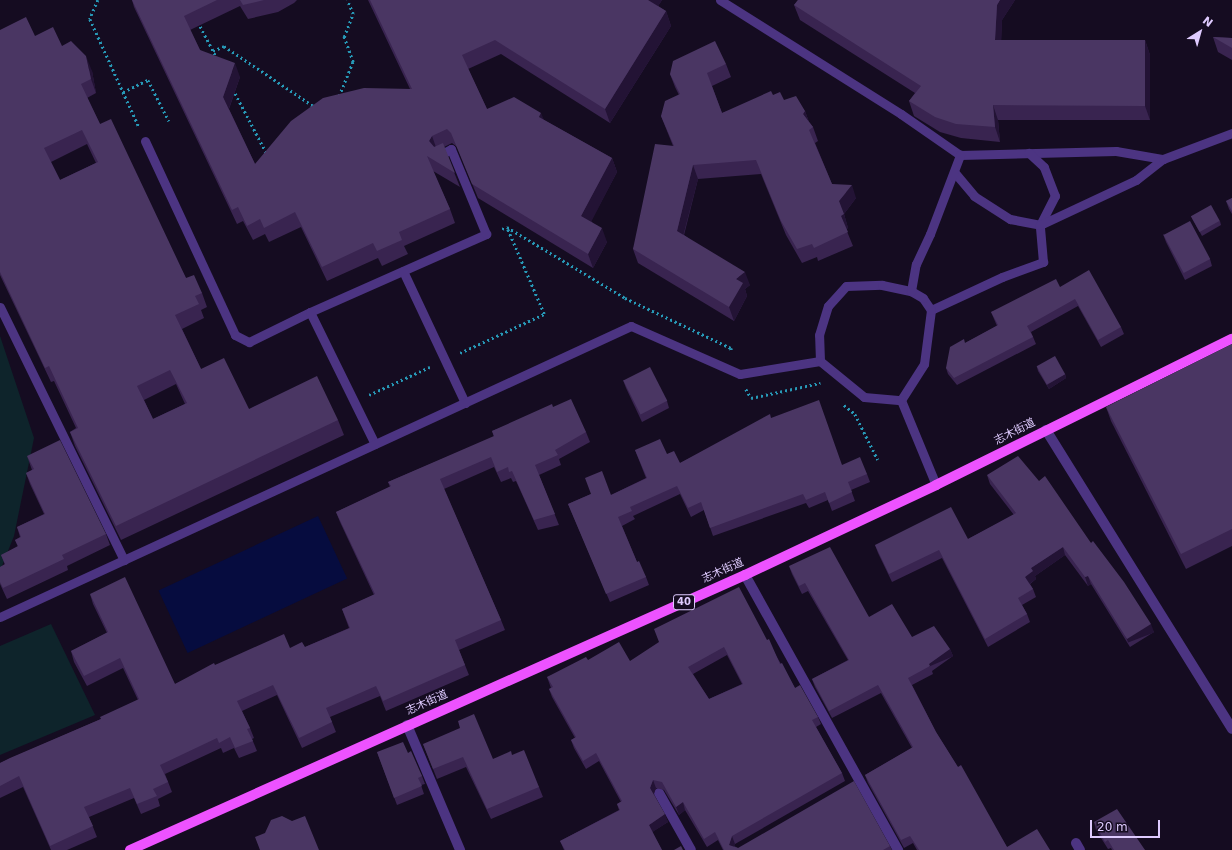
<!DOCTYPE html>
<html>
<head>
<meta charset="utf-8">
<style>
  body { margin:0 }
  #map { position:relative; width:1232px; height:850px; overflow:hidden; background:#150c21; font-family:"DejaVu Sans","Noto Sans JP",sans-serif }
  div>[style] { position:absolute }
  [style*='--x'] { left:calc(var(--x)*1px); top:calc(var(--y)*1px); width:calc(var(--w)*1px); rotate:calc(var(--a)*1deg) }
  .green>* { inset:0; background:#0e242b }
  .water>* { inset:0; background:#060c3f; transform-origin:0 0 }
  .path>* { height:2.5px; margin-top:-1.25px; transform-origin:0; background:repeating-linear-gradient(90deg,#2799b7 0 2px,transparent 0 5px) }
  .service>* { height:9px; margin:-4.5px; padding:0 4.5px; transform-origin:4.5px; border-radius:4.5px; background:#4c3482 }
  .minor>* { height:10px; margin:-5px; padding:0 5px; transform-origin:5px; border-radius:5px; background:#4c3482 }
  .primary>* { height:10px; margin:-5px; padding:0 5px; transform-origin:5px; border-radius:5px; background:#ed52ff }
  .wall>* { inset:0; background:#392450 }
  .shaded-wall>* { inset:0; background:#231335; transform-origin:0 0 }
  .building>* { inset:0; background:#4a3663; transform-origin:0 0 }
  span { translate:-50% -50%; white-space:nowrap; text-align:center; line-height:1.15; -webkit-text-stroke:3px #150c21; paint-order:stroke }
  .shield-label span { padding:1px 3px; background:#150c21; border:1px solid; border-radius:3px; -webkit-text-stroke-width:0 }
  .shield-label { font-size:10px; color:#dfcbff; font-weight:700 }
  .street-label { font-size:11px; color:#dfcbff }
  .north { position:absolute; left:1180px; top:12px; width:40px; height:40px; -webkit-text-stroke:3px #150c21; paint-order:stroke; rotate:37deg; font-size:11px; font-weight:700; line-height:16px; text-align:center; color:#dfcbff }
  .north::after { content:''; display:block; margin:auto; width:14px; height:18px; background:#dfcbff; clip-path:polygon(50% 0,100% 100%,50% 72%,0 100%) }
  .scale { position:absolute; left:1090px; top:820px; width:70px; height:18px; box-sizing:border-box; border:2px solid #dfcbff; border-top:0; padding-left:5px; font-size:12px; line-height:14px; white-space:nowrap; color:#dfcbff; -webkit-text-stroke:3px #150c21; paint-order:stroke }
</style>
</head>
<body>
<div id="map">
  <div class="green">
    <i style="clip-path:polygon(0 336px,34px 438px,14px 536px,0 571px)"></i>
    <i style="clip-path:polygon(51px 624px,95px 715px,0 755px,0 646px)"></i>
  </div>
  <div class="water">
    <i style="left:318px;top:516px;width:69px;height:176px;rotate:65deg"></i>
  </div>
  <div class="path">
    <i style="--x:98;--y:0;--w:21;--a:113"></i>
    <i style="--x:90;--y:19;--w:119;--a:65.6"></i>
    <i style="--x:198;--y:22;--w:41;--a:62.2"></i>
    <i style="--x:213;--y:51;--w:12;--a:-24"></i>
    <i style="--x:224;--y:46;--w:110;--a:33.8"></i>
    <i style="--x:233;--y:89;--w:73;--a:62.4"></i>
    <i style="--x:123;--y:92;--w:28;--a:-26"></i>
    <i style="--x:148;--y:80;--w:46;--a:62.9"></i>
    <i style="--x:339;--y:96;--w:37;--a:-68"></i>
    <i style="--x:353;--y:62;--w:27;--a:-110"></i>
    <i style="--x:344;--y:37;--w:25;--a:-69"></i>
    <i style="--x:353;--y:14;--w:15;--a:-113"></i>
    <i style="--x:502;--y:229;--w:5;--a:-22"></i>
    <i style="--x:507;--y:227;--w:138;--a:31"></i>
    <i style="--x:625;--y:298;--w:117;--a:25.3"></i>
    <i style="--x:731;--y:348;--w:4;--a:76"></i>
    <i style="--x:460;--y:353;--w:93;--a:-24.9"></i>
    <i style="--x:544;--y:314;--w:94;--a:-113.3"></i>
    <i style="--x:746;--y:389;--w:10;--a:61"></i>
    <i style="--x:751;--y:398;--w:71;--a:-12.3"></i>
    <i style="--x:369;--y:395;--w:67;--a:-24.7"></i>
    <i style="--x:844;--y:405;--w:14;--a:39"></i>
    <i style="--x:855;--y:414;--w:51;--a:63.4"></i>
  </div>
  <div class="service">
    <i style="--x:720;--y:0;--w:214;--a:32.2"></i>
    <i style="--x:901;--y:114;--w:72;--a:34.8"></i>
    <i style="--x:960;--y:155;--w:156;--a:-1.5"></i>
    <i style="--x:1116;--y:151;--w:48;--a:9.7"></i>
    <i style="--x:145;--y:141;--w:214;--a:65.1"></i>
    <i style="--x:235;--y:335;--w:16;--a:27"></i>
    <i style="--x:249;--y:342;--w:68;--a:-26.2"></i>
    <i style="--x:310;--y:312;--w:193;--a:-23.9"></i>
    <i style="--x:486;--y:234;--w:92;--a:-112.4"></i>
    <i style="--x:451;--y:149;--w:13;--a:151"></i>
    <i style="--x:955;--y:173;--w:30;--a:50"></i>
    <i style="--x:974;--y:196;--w:43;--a:32.6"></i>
    <i style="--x:1010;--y:219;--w:31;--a:11"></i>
    <i style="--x:1040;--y:225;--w:33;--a:-63"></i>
    <i style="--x:1055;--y:196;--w:31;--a:-111"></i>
    <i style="--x:1044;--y:167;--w:21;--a:-137"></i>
    <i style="--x:403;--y:271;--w:146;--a:64.8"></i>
    <i style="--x:0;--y:307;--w:282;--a:63.9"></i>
    <i style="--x:931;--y:310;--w:78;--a:-24.9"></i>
    <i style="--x:1002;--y:277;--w:44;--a:-20.1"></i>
    <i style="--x:1043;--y:262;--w:37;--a:-95"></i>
    <i style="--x:1040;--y:225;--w:106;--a:-25.1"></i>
    <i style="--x:1136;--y:180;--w:34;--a:-38"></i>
    <i style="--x:1163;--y:159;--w:74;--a:-20.6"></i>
    <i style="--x:310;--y:312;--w:147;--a:63.8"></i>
    <i style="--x:820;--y:361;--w:26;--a:-92"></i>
    <i style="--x:819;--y:335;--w:30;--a:-73"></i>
    <i style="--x:828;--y:306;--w:27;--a:-48"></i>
    <i style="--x:846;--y:286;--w:36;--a:-2"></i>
    <i style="--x:882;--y:285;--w:30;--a:12"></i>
    <i style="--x:936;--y:485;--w:92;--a:-112.4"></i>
    <i style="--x:901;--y:400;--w:43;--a:-57.4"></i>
    <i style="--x:924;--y:364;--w:54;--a:-82.6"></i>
    <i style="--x:931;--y:310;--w:14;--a:-124"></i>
    <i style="--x:923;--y:298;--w:14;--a:-150"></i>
    <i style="--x:911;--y:291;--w:27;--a:-80"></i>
    <i style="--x:916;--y:264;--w:33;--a:-65"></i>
    <i style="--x:930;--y:234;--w:85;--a:-69.2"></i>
    <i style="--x:0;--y:617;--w:695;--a:-24.76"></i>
    <i style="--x:631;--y:326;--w:119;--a:23.8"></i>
    <i style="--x:740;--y:374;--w:81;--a:-9.2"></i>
    <i style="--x:820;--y:361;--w:57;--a:39.3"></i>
    <i style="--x:864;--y:397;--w:37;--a:5"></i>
  </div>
  <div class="minor">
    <i style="--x:1046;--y:430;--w:352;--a:58.1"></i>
    <i style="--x:745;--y:575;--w:315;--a:60.9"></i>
    <i style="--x:407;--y:725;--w:136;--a:67"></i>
    <i style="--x:659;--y:793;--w:65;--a:60.7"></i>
    <i style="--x:1076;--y:843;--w:8;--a:60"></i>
  </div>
  <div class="primary">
    <i style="--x:130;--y:850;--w:674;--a:-24.09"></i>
    <i style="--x:745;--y:575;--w:211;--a:-25.2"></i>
    <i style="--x:936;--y:485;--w:330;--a:-26.3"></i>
  </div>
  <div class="wall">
    <i style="clip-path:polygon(132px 0,297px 0,294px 3px,278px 12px,248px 19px,240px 6px,190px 30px,200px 50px,240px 77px,229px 109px,255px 164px,410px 89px,368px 0,662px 0,658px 6px,666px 11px,671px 26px,610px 123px,501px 54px,468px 69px,487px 109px,544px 120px,612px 158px,617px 172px,591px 221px,607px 242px,593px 268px,478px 198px,457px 147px,452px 143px,444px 147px,460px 187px,433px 171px,450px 209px,455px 223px,404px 246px,408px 254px,382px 266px,378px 258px,327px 281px,301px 227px,269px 242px,265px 234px,253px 240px,243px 221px,237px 224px,134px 7px)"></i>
    <i style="clip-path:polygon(798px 0,1015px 0,1002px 20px,1001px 40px,1145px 40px,1150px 55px,1150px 120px,998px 120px,1000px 142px,961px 138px,940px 132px,914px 116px,909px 101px,915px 93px,800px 20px,794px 5px)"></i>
    <i style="clip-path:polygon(evenodd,0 30px,35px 36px,92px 71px,96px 93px,87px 98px,100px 124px,186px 278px,202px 293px,207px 307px,201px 310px,204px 318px,182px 329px,201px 369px,249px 409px,338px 420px,344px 435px,121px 540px,75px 446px,70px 432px,76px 428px,54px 381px,51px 382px,0 275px,0 30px,87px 144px,96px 163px,60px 180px,51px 162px,87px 144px,0 30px,176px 384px,185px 404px,153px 419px,144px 400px,176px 384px)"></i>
    <i style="clip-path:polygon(1213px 37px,1232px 38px,1232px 60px,1218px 52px)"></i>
    <i style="clip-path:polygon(726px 64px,731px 77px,712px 86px,722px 113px,773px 95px,805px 111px,809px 122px,813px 127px,818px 141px,815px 143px,832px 184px,856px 198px,844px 214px,848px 228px,846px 229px,853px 246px,818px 261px,817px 257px,802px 263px,786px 235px,761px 174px,698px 179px,684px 235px,750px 285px,745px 289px,747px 296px,734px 321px,638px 263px,633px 249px,673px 146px,661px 116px,679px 95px,675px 87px,670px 74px)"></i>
    <i style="clip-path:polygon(1232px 198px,1232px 214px,1229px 209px,1226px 201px)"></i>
    <i style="clip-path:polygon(1191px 216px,1220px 221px,1221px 225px,1202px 236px,1193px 220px)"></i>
    <i style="clip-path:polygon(1163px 234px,1210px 259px,1212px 266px,1185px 280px,1166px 242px)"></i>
    <i style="clip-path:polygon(1060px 287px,1121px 327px,1124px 334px,1101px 347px,1078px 306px,1031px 332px,1036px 344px,957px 385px,948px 374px,946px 368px,965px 343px,997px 326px,991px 312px)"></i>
    <i style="clip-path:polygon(1232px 344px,1232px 546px,1186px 569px,1111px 421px,1106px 407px)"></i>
    <i style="clip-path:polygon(1037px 367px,1065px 374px,1066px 378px,1049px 389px,1038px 371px)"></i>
    <i style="clip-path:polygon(623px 380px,667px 401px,669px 408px,642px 422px,626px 388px)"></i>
    <i style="clip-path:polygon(553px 407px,586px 432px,590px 442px,559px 459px,561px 465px,539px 475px,559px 525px,538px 530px,516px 481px,513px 482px,511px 478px,501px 482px,494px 467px,444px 489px,501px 620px,505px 630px,459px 650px,469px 675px,386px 711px,380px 696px,330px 717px,336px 732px,302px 748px,277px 695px,242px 711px,250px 728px,254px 738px,252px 739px,257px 751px,239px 758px,234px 748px,223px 753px,221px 748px,165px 774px,172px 792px,158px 799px,160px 806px,141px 814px,134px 798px,89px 817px,97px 837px,67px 850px,51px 850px,23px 787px,0 798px,0 763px,101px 719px,138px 700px,123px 668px,87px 686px,74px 662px,71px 651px,107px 633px,93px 604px,90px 594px,175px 684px,215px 665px,290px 648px,305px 647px,349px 628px,342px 609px,374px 595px,340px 522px,336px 512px,390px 487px,388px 482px,494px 437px,492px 431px)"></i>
    <i style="clip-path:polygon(771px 418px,842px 465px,867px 474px,870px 482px,851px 490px,855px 501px,832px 511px,828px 500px,809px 508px,806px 503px,713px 536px,704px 510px,691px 517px,680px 494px,633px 516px,635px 519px,622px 526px,637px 562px,646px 577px,649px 585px,610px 602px,568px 504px,591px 494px,611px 495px,646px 478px,635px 450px,667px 454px,680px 463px)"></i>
    <i style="clip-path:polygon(27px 456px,106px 534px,110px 545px,67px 566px,68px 570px,7px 599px,0 584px,0 567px,5px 565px,1px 555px,18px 547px,15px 540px,20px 537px,17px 527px,44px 514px,30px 484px,26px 473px,32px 470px)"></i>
    <i style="clip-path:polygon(987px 475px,1091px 543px,1154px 632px,1130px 647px,1091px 584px,1088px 586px,1065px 555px,1035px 576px,1036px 579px,1030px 584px,1033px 589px,1036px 597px,1022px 605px,1027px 614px,1030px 622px,988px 647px,942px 558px,892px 582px,878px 553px,875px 545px,968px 539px,1014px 515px,990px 484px)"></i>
    <i style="clip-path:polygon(789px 566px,869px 617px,912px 637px,950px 649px,953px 656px,932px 671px,933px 674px,912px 685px,936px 732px,1007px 847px,1050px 850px,917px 850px,913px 843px,904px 848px,868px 783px,865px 775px,912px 748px,881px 693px,832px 718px,815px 687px,812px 679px,848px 660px,808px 591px,802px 594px,792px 574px)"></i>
    <i style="clip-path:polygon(evenodd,767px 640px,795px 688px,818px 717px,821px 724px,816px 727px,842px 773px,845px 781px,735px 844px,734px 846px,738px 848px,890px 846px,892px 850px,723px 850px,718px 840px,707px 847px,685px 810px,679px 815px,664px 790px,656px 788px,654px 794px,668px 822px,652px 832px,662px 850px,564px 850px,560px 841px,619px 810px,617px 804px,621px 802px,599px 761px,586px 769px,574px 748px,571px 740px,575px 738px,552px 697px,549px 689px,551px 688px,547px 677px,588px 660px,630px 661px,767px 640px,727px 655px,742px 684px,709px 699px,693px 674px,727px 655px)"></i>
    <i style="clip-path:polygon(423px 744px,493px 759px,512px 755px,539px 787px,543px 797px,491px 819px,466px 767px,437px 779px)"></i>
    <i style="clip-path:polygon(377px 752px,408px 753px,422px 776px,425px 784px,421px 785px,424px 794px,397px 805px)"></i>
    <i style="clip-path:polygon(1094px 822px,1145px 850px,1112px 850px,1111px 848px,1108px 849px,1096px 830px)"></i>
  </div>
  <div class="shaded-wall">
    <i style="clip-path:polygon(648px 0,662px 0,653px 14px)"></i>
    <i style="clip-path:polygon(1000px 0,1015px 0,1002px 20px,1001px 54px,995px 40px,997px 5px)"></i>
    <i style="clip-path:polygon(666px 11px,671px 26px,610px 123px,605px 109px)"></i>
    <i style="clip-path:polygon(1145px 40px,1150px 55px,1150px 120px,1145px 106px)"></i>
    <i style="clip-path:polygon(86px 56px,92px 71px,96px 93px,91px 79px)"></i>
    <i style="clip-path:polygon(235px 63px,240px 77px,228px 111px,223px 97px)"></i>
    <i style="clip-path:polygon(993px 105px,998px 120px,1000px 142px,995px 127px)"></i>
    <i style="clip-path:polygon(805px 111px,810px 125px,803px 114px)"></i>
    <i style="clip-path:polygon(541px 113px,547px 127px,539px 117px)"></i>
    <i style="clip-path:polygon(432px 136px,437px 150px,429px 141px)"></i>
    <i style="clip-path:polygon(612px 158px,617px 172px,587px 230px,581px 216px)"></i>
    <i style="clip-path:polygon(693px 165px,698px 179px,681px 244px,677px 231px)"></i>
    <i style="clip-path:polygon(852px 185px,856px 198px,844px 214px,848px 228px,846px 230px,841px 216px,839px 201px)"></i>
    <i style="clip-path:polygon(602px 228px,607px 242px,593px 268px,588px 254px)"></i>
    <i style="clip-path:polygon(745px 272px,750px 285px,745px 289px,747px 296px,734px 321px,729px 307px,736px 279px)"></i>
    <i style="clip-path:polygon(1065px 374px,1066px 378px,1049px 389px,1047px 385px)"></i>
    <i style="clip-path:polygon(1063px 547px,1065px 555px,1035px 576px,1036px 579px,1028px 585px,1025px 577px,1031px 568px)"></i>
    <i style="clip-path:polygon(1088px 576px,1091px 584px,1088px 586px,1085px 577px)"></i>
    <i style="left:1151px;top:624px;width:9px;height:28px;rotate:69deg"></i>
    <i style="left:950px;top:649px;width:8px;height:26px;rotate:67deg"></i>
    <i style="clip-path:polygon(653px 780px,656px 788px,653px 796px,650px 788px)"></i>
    <i style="clip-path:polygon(683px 802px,685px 810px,679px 815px,676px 807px)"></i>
    <i style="clip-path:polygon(665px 814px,668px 822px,651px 833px,649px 825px)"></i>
    <i style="clip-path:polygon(732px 836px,735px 844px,733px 850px,729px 845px)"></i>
  </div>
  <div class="building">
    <i style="clip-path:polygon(132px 0,217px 0,184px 16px,200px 50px,235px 63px,223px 97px,255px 164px,291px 121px,323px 98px,364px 88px,412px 89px,370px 0,648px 0,666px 11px,605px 109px,495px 40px,462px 55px,487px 109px,514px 97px,541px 113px,539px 117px,612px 158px,581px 216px,602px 228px,588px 254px,472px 184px,451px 133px,447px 129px,432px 136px,429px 141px,434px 147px,443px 143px,455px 173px,427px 156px,450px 209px,399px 232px,402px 240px,377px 251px,373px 243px,322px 267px,295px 212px,264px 228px,260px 219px,247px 226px,238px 207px,232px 210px)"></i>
    <i style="clip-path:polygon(240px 0,264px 0,243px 5px)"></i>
    <i style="clip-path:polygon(798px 0,1000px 0,997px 5px,995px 40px,1145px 40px,1145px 106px,993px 105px,995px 127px,956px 124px,935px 117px,909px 101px,921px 86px,794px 5px)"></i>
    <i style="clip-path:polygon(evenodd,26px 17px,35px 36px,53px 27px,62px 46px,71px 41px,86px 56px,91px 79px,81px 84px,100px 124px,111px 119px,186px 278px,194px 275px,202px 293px,195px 296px,199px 304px,175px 315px,201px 369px,224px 358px,249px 409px,317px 376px,338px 420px,116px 526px,70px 432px,78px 428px,49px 366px,45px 368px,0 272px,0 30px,26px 17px,82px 130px,98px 162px,60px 180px,44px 148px,82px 130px,26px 17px,170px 370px,187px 403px,153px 419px,137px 386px,170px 370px)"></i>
    <i style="clip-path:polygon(1213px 37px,1232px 38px,1232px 48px)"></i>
    <i style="clip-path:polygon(715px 41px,726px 64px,707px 73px,722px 113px,771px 91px,773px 95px,780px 92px,784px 100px,796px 96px,805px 111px,803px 114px,813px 127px,809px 130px,832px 184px,852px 185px,839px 201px,844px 214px,841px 216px,848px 232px,814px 248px,812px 244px,797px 249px,781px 221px,756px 160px,693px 165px,677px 231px,745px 272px,736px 279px,743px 283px,729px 307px,633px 249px,655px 144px,674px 146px,661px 116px,665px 101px,680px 94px,670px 74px,673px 61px)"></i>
    <i style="clip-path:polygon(1232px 198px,1232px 211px,1226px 201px)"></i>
    <i style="left:1211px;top:205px;width:18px;height:23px;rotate:61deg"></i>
    <i style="left:1190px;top:221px;width:43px;height:30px;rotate:62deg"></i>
    <i style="clip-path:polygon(1089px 270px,1121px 327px,1098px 340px,1075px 299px,1027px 326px,1033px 337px,954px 378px,946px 368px,950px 347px,964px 339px,965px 343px,998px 325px,991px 312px,1056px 279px,1060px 287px)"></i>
    <i style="clip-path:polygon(1232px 344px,1232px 529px,1181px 554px,1106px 407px)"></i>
    <i style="left:1055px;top:356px;width:21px;height:21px;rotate:61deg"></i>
    <i style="left:650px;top:367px;width:38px;height:30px;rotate:63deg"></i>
    <i style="clip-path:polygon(571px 399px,586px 432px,555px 450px,558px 455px,535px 465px,555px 514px,534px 520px,512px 471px,509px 472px,508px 467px,497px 472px,491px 457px,440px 479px,501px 620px,455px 640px,465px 665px,383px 701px,376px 686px,326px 708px,332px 722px,299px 738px,273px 685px,237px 701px,250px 728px,247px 729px,253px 741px,235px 748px,230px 737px,219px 743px,217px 738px,160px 765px,168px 782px,153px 789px,157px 796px,137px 804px,130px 788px,84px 807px,93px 826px,50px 846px,19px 776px,0 786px,0 763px,10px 758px,101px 719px,100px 717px,139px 699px,120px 658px,84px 676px,71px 651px,108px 632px,90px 594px,125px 577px,175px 684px,214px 663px,215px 665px,284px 634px,290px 648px,302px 642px,305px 647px,350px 628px,342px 609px,375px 594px,336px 512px,391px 486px,388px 482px,494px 436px,492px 431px,552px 404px,553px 407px)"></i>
    <i style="clip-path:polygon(819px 400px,842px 465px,860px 457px,867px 474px,848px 482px,852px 492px,829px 503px,825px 492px,806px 500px,803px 494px,710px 528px,701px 502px,688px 508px,677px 486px,630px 507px,632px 511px,618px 517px,637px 562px,639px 561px,646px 577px,606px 594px,568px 504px,591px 494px,585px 478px,602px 471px,611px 495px,647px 478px,635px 450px,660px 439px,667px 454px,674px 451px,680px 463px,770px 414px,771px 418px)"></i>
    <i style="clip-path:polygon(60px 440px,106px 534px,62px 555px,64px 559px,3px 588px,0 582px,0 567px,5px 564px,1px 555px,18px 546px,15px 540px,21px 537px,17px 527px,45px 514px,26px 473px,34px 469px,27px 456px)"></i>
    <i style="clip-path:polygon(1018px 456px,1039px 481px,1045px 476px,1091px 543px,1093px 541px,1124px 582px,1151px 624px,1127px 639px,1088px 576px,1085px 577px,1063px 547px,1031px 568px,1033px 571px,1025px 577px,1033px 589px,1018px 598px,1027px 614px,985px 639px,939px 550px,889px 574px,875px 545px,951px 507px,968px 539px,1016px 513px,987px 475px)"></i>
    <i style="clip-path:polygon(830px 547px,869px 617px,892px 604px,912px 637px,934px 626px,950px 649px,929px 664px,930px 666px,908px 678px,936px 732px,958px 767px,961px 765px,1007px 847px,1037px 829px,1050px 850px,919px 850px,910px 836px,901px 840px,865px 775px,913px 747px,878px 685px,829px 711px,812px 679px,849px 660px,805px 583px,799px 586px,789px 566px)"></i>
    <i style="clip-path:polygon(evenodd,739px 587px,767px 640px,769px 639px,780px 664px,782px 663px,795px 688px,800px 685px,818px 717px,812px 720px,842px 773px,732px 836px,729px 845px,738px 848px,854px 781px,890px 846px,883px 850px,724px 850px,715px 832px,704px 839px,683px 802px,676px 807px,662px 782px,653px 780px,650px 788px,665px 814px,649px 825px,662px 850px,565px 850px,560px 841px,620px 810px,617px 804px,622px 801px,596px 753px,583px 761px,571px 740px,576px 737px,549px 689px,553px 687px,547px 677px,586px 657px,588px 660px,619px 642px,630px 661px,659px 642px,654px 629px,739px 587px,724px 647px,743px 684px,709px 699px,688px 667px,724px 647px)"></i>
    <i style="clip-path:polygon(474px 714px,493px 759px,511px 751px,512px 755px,524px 750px,539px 787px,487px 809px,463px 757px,433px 769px,423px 744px,460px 728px,458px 721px)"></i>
    <i style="clip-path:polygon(403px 742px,408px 753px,411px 751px,422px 776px,418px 778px,422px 786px,394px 798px,377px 752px)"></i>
    <i style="clip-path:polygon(1117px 809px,1145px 850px,1114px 850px,1108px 840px,1105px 842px,1094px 822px)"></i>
    <i style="clip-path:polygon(282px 816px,292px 821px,305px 816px,319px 850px,260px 850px,255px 837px,265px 833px,271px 820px)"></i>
    <i style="clip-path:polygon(681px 846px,683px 850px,674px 850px)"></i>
  </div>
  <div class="shield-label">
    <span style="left:684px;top:602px">40</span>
  </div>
  <div class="street-label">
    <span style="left:1015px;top:432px;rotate:-27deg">志木街道</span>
    <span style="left:723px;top:571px;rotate:-24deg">志木街道</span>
    <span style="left:427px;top:703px;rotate:-24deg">志木街道</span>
  </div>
  <div class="north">N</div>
  <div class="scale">20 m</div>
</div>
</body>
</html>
